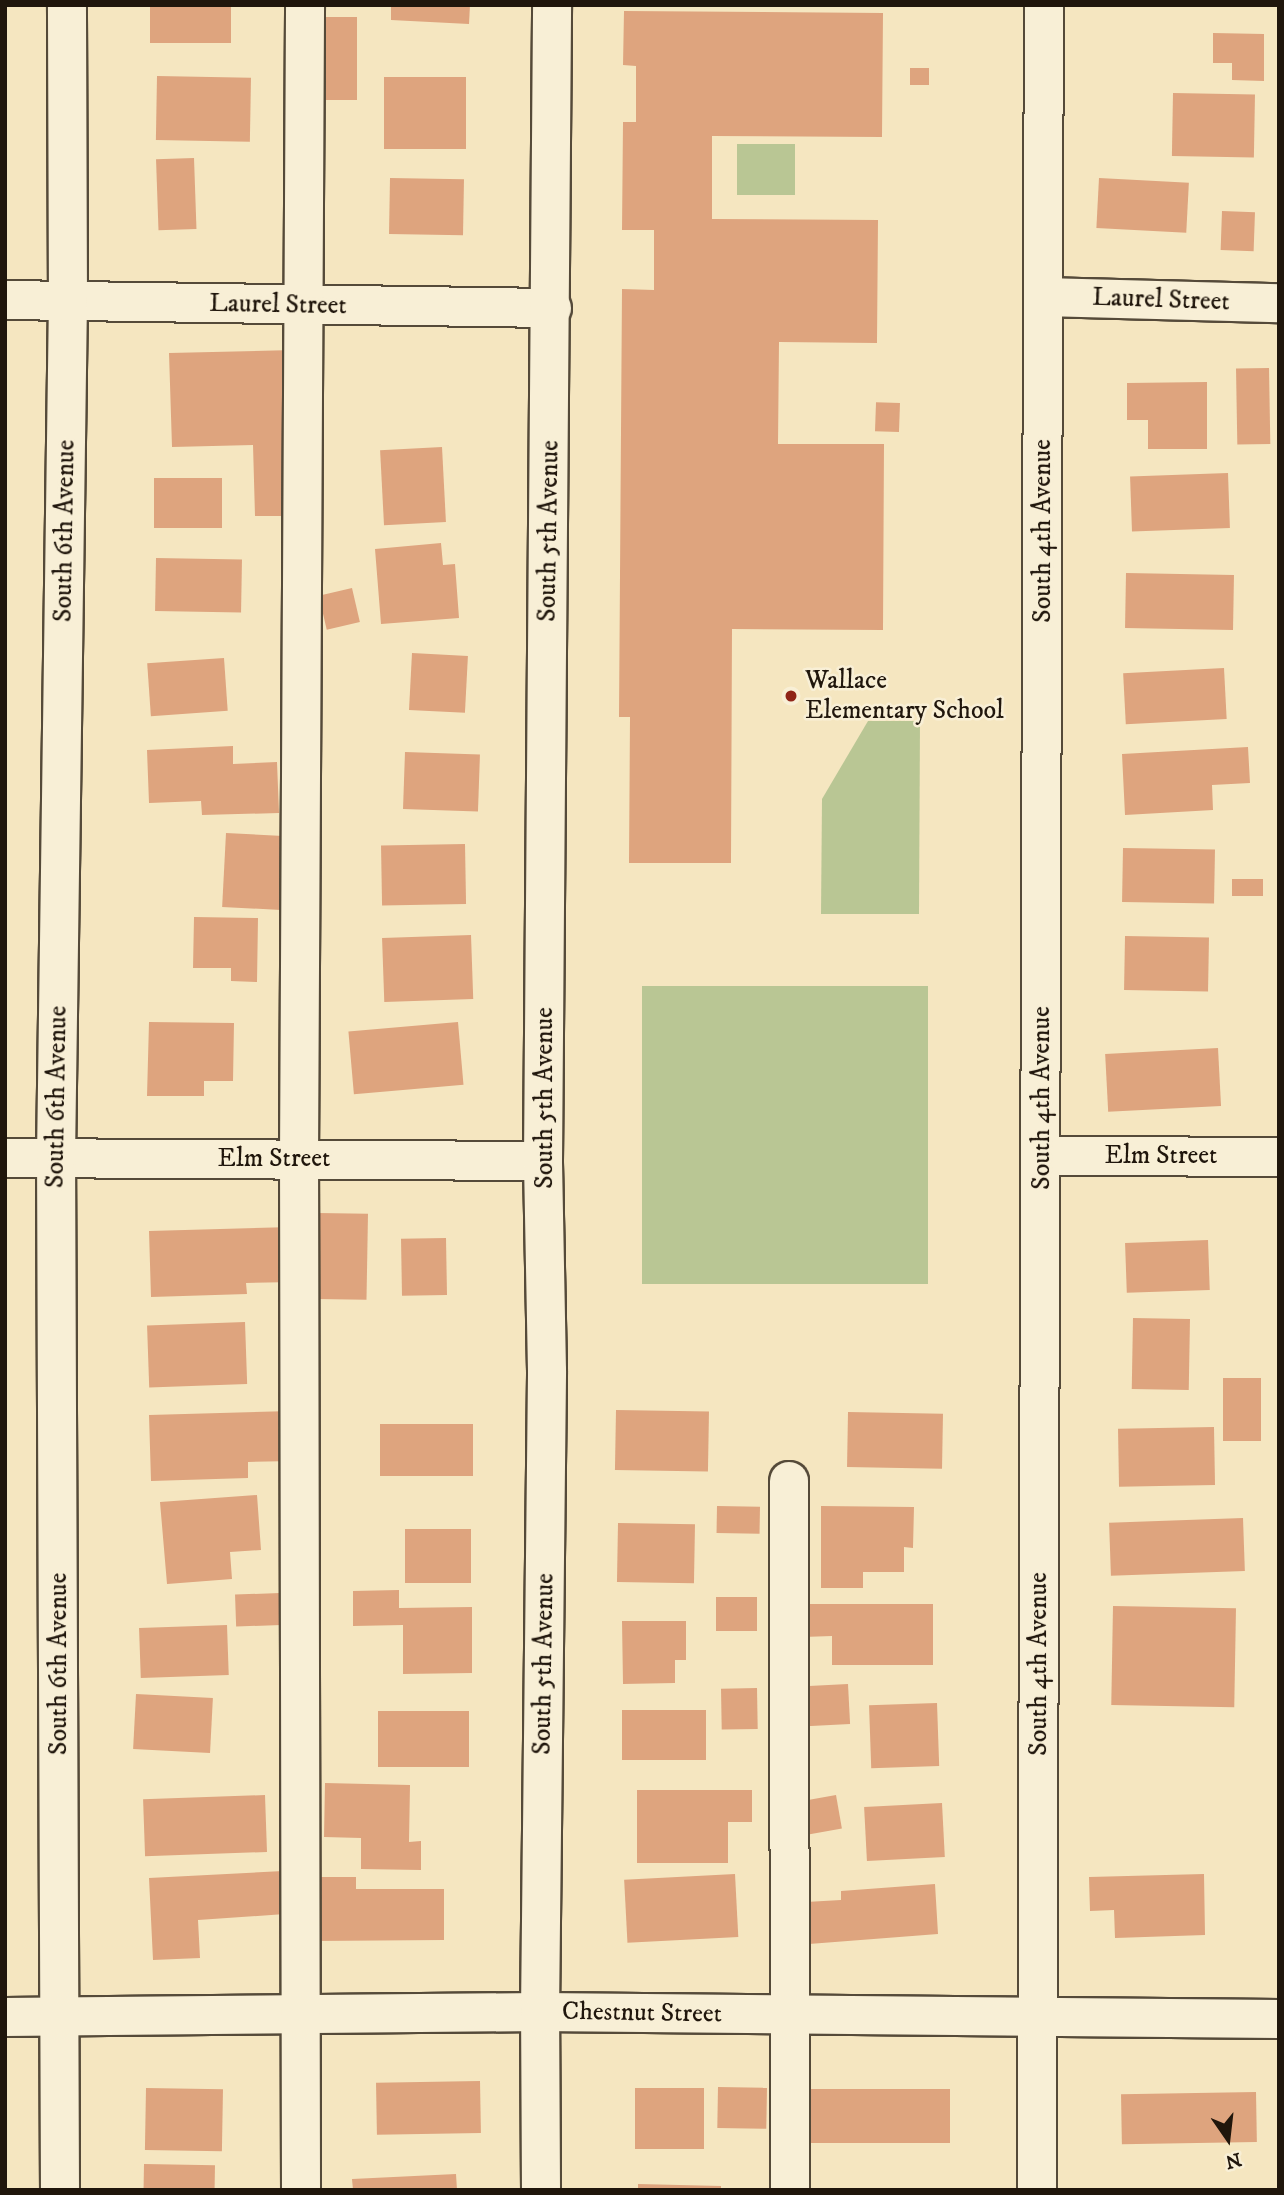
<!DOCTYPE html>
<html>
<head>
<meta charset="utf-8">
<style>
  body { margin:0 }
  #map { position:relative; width:1284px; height:2195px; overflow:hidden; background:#f5e6c0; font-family:"IM FELL DW Pica",serif }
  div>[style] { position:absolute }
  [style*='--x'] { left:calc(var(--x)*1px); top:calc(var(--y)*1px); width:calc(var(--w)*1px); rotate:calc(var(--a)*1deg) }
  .green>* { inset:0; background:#b9c694; transform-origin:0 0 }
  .building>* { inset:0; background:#dea47e; transform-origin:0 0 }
  .roads { filter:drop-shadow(2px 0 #554a39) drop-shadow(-2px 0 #554a39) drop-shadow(0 2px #554a39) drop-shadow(0 -2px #554a39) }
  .minor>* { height:38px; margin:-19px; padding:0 19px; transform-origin:19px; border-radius:19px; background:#f8efd6 }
  .dots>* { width:19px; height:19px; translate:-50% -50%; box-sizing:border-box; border:4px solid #f8efd6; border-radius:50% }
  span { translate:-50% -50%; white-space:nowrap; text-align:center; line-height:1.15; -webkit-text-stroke:5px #f8efd6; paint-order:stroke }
  .street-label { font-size:26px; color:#20160c }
  .poi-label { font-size:26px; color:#20160c }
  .left { translate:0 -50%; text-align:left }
  .frame { position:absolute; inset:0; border:7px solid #20160c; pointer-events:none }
  .north { position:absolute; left:1193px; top:2104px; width:70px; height:70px; -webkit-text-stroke:5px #f8efd6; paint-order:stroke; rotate:166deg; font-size:19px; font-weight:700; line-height:28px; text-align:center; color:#20160c }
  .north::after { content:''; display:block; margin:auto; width:24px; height:32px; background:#20160c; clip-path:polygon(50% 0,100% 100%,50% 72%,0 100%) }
</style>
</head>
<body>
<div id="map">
  <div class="green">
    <i style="left:737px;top:144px;width:58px;height:51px"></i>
    <i style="clip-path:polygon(868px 721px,920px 721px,919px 914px,821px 914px,822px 799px)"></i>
    <i style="left:642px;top:986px;width:286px;height:298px"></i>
  </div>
  <div class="building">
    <i style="left:150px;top:5px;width:81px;height:38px"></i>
    <i style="clip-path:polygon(391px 5px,470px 5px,469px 24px,391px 20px)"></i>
    <i style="clip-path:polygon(624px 11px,883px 13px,882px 137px,712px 136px,712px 219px,878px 220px,877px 343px,779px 342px,778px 444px,884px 444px,883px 630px,732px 629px,731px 863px,629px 863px,630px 717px,619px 717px,622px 289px,654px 290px,654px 230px,622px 230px,623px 122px,636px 122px,636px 66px,623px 65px)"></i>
    <i style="left:326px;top:17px;width:31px;height:83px"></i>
    <i style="clip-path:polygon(1213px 33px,1264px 34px,1264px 81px,1232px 80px,1232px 63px,1213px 63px)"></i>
    <i style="left:910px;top:68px;width:19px;height:17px"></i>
    <i style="left:157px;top:76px;width:94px;height:64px;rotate:1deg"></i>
    <i style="left:384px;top:77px;width:82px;height:72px"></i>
    <i style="left:1173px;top:93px;width:82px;height:63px;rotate:1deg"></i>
    <i style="left:194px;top:158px;width:71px;height:38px;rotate:88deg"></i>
    <i style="left:390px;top:178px;width:74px;height:56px;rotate:1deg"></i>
    <i style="left:1099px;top:178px;width:90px;height:50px;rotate:3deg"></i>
    <i style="left:1222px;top:211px;width:33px;height:39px;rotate:2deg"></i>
    <i style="clip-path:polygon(294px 350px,298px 516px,255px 516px,253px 445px,172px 447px,169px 353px)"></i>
    <i style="left:1269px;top:368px;width:76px;height:33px;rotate:89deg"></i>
    <i style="clip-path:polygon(1207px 382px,1207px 449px,1148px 449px,1148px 420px,1127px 420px,1127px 383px)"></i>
    <i style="left:900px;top:403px;width:29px;height:24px;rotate:92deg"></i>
    <i style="left:442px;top:447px;width:75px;height:62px;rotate:87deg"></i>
    <i style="left:1228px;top:473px;width:55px;height:98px;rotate:88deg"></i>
    <i style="left:154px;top:478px;width:68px;height:50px"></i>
    <i style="clip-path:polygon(441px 543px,443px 565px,455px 564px,459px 618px,381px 624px,375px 549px)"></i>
    <i style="left:156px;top:558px;width:86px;height:53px;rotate:1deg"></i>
    <i style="left:1126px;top:573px;width:108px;height:55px;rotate:1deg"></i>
    <i style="left:352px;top:588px;width:35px;height:34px;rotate:77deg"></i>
    <i style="left:412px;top:653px;width:56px;height:57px;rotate:3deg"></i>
    <i style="left:224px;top:658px;width:53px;height:77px;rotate:86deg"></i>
    <i style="left:1224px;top:668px;width:51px;height:101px;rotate:87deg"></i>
    <i style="clip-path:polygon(233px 746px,233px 764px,277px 762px,279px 813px,202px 815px,201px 801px,149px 803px,147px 750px)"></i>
    <i style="clip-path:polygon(1248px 747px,1250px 783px,1212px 785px,1213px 810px,1125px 815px,1122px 754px)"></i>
    <i style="left:405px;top:752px;width:75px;height:57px;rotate:2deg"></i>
    <i style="left:226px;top:833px;width:77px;height:74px;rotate:3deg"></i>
    <i style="left:465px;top:844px;width:60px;height:84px;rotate:89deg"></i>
    <i style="left:1123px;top:848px;width:92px;height:54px;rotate:1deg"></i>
    <i style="left:1263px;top:879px;width:17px;height:31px;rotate:90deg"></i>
    <i style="clip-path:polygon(194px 917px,258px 918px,257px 982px,231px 981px,231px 968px,193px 968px)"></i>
    <i style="left:471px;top:935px;width:64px;height:89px;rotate:88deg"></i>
    <i style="left:1125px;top:936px;width:84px;height:54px;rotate:1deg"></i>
    <i style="clip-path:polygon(149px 1022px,234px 1023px,233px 1081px,204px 1081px,204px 1096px,147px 1096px)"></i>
    <i style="left:458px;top:1022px;width:63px;height:110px;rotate:85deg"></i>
    <i style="left:1218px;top:1048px;width:58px;height:113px;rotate:87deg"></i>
    <i style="left:318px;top:1213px;width:50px;height:86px;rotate:1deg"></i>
    <i style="clip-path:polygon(292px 1227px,294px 1282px,246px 1283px,247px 1294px,151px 1297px,149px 1231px)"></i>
    <i style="left:446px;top:1238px;width:57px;height:45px;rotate:89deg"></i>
    <i style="left:1208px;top:1240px;width:50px;height:83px;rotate:88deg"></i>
    <i style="left:1133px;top:1318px;width:57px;height:71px;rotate:1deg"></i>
    <i style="left:245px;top:1322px;width:62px;height:98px;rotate:88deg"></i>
    <i style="left:1223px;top:1378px;width:38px;height:63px"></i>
    <i style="left:616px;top:1410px;width:93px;height:60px;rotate:1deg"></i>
    <i style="clip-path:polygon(291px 1411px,293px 1461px,248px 1462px,248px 1478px,151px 1481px,149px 1415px)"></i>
    <i style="left:848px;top:1412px;width:95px;height:55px;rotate:1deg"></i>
    <i style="left:380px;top:1424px;width:93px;height:52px"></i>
    <i style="left:1214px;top:1427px;width:58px;height:96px;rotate:89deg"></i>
    <i style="clip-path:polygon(257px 1495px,261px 1550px,230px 1552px,232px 1579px,167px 1584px,160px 1502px)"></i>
    <i style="left:717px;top:1506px;width:43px;height:27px;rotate:1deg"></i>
    <i style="clip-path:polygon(821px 1506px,914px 1507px,913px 1548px,904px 1547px,904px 1572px,863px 1572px,863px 1588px,821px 1588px)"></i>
    <i style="left:1243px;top:1518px;width:53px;height:134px;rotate:88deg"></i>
    <i style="left:618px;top:1523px;width:77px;height:59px;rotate:1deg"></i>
    <i style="left:405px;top:1529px;width:66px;height:54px"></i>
    <i style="clip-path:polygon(399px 1590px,399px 1608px,472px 1607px,472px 1673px,403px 1674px,403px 1625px,353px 1626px,353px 1591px)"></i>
    <i style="left:280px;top:1593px;width:32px;height:45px;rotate:88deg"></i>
    <i style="left:716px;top:1597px;width:41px;height:34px"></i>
    <i style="clip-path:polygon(803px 1604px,933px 1604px,933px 1665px,832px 1665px,832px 1636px,803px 1637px)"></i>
    <i style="left:1113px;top:1606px;width:123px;height:99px;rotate:1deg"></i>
    <i style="clip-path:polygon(622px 1621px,686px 1621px,686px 1660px,675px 1660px,675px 1683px,623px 1684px)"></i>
    <i style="left:227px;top:1625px;width:50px;height:88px;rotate:88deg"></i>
    <i style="left:848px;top:1684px;width:40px;height:49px;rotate:87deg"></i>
    <i style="left:757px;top:1688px;width:41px;height:36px;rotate:89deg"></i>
    <i style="left:136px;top:1694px;width:77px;height:55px;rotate:3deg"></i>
    <i style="left:937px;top:1703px;width:63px;height:68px;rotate:88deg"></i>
    <i style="left:622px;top:1710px;width:84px;height:50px"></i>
    <i style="left:378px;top:1711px;width:91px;height:56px"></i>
    <i style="clip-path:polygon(325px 1783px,410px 1785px,409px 1842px,421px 1841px,421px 1870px,361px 1869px,361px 1838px,324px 1837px)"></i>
    <i style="clip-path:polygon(637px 1790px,752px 1790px,752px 1822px,728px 1822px,728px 1863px,637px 1863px)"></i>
    <i style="left:265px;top:1795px;width:57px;height:122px;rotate:88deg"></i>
    <i style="left:836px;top:1795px;width:34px;height:34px;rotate:80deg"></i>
    <i style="left:942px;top:1803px;width:54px;height:78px;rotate:87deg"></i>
    <i style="clip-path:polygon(283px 1871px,285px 1914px,198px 1920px,200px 1958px,153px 1960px,149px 1878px)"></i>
    <i style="left:735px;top:1874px;width:63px;height:111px;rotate:87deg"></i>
    <i style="clip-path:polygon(1204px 1874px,1205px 1935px,1115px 1938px,1114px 1910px,1090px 1911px,1089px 1877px)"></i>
    <i style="clip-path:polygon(313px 1877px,356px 1877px,356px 1889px,444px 1889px,444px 1940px,313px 1941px)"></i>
    <i style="clip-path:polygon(935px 1884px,938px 1934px,809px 1944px,806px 1902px,841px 1900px,841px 1891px)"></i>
    <i style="left:480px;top:2081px;width:52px;height:104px;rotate:89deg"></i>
    <i style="left:718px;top:2087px;width:49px;height:41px;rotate:1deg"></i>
    <i style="left:146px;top:2088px;width:77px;height:62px;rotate:1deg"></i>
    <i style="left:635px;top:2088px;width:69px;height:61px"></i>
    <i style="left:801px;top:2089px;width:149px;height:54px"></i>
    <i style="left:1256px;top:2092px;width:50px;height:135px;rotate:89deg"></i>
    <i style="left:144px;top:2164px;width:71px;height:26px;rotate:1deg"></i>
    <i style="clip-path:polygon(456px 2174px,457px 2190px,353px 2190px,352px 2179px)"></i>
    <i style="clip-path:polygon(638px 2184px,721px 2186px,721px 2190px,638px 2190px)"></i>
  </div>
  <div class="roads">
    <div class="minor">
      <i style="--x:1044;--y:297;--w:235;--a:1.5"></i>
      <i style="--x:5;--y:300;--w:547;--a:0.84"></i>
      <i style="--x:1042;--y:1156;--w:237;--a:0.2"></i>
      <i style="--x:5;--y:1158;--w:538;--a:0.32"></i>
      <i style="--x:789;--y:1481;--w:709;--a:89.92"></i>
      <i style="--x:5;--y:2017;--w:535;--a:-0.54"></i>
      <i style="--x:540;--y:2012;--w:739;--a:0.54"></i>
      <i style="--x:60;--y:2190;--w:1032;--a:-90.22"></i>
      <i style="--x:56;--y:1158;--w:856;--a:-89.2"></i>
      <i style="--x:68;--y:302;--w:297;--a:-90.2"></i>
      <i style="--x:301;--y:2190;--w:1031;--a:-90.11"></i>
      <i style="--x:299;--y:1159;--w:1154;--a:-89.7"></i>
      <i style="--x:541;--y:2190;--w:178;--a:-90.3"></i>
      <i style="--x:540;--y:2012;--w:641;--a:-89.37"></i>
      <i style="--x:547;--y:1371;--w:210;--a:-91.1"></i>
      <i style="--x:543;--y:1161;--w:1156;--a:-89.55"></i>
      <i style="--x:1037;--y:2190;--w:2185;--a:-89.82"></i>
    </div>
  </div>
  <div class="dots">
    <i style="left:791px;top:696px;background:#8f2418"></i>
  </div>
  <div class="street-label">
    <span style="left:1161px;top:300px;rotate:2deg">Laurel Street</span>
    <span style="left:278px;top:305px;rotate:1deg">Laurel Street</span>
    <span style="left:65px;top:531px;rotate:-89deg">South 6th Avenue</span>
    <span style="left:549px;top:531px;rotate:-89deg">South 5th Avenue</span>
    <span style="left:1043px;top:531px;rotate:-90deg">South 4th Avenue</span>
    <span style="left:57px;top:1097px;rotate:-89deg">South 6th Avenue</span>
    <span style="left:545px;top:1098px;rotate:-90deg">South 5th Avenue</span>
    <span style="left:1042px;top:1098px;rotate:-90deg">South 4th Avenue</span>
    <span style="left:1161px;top:1156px">Elm Street</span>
    <span style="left:274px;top:1159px">Elm Street</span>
    <span style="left:59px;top:1664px;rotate:-90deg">South 6th Avenue</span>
    <span style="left:544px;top:1664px;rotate:-89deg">South 5th Avenue</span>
    <span style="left:1039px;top:1664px;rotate:-90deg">South 4th Avenue</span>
    <span style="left:642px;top:2013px;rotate:1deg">Chestnut Street</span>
  </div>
  <div class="poi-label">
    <span class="left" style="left:805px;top:696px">Wallace<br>Elementary School</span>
  </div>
  <div class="frame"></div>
  <div class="north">N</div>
</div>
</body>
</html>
